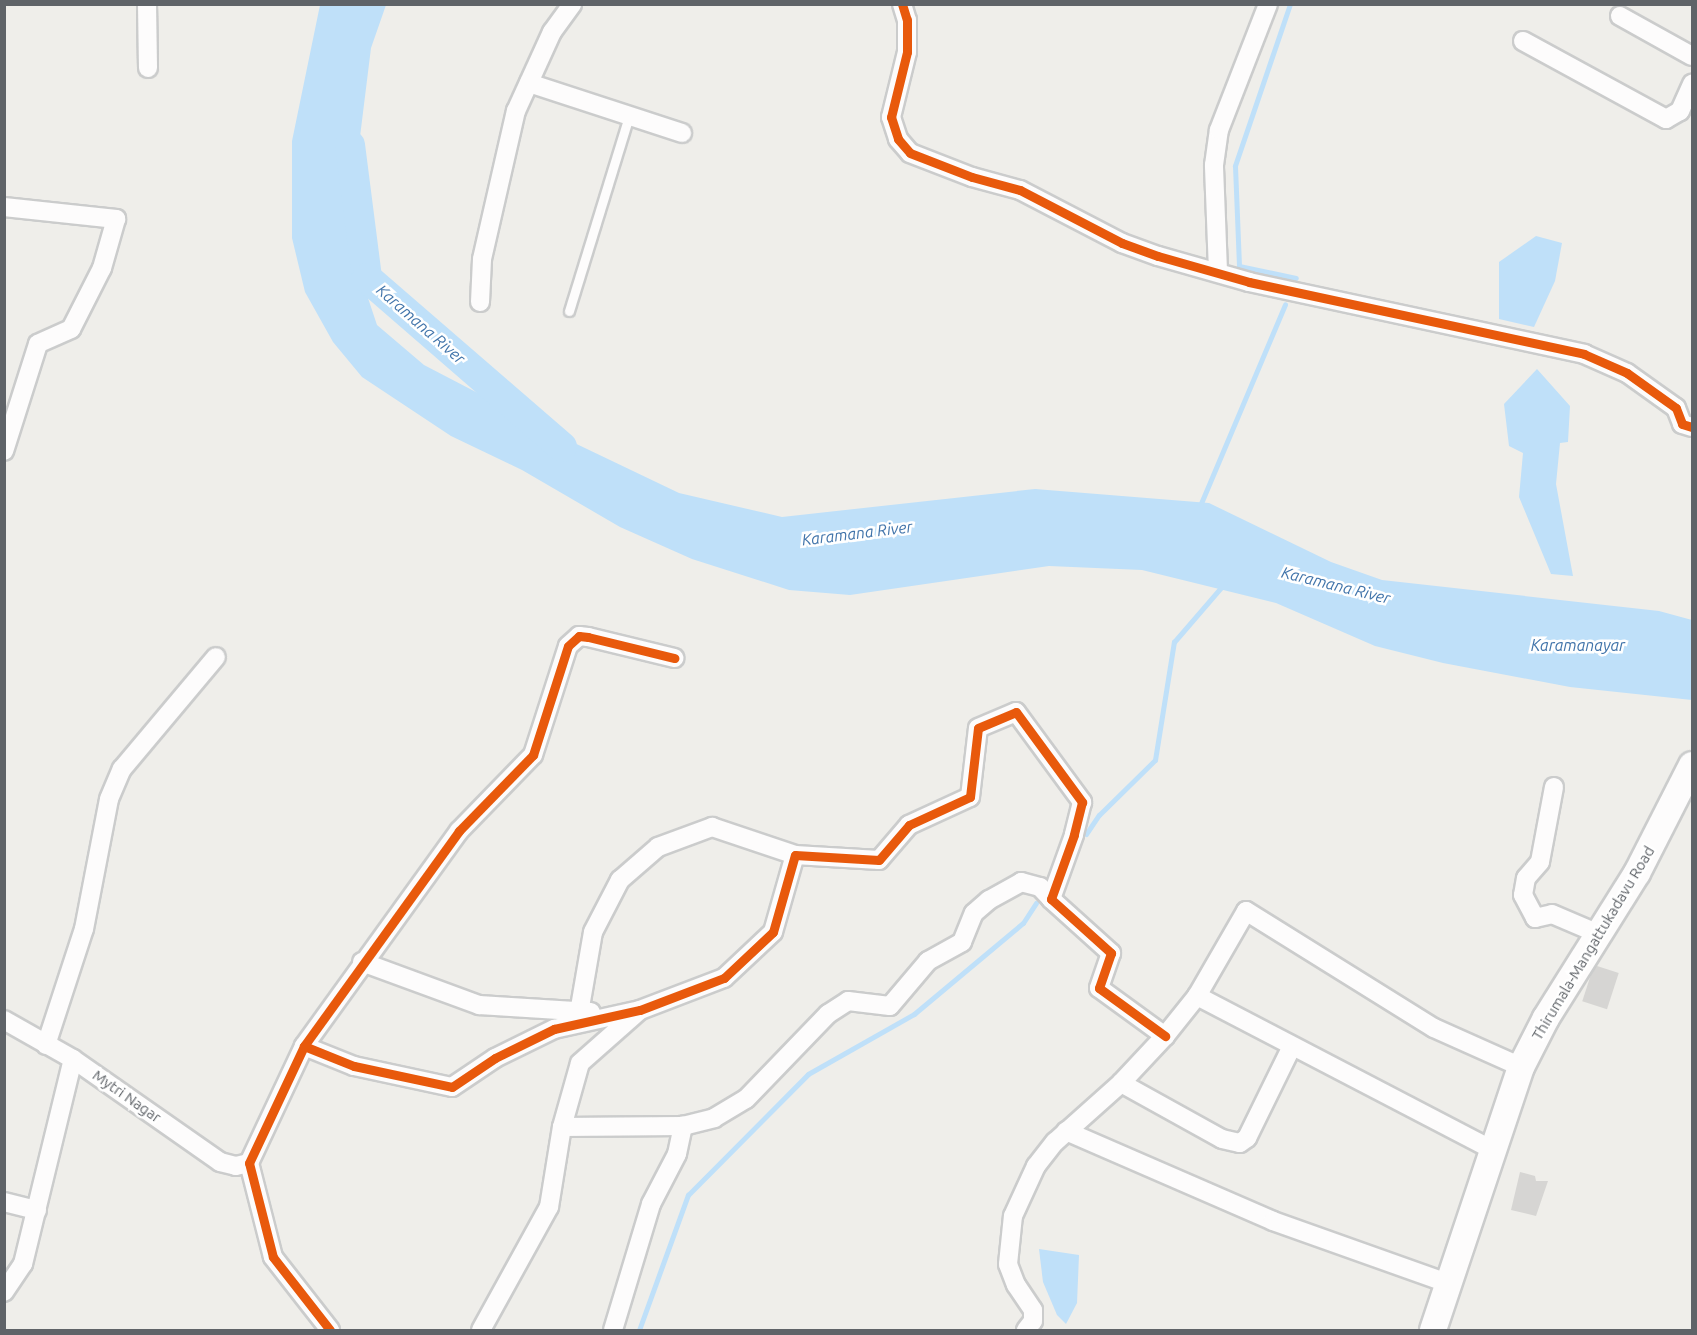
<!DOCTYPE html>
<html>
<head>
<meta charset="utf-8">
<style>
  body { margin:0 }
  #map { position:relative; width:1697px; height:1335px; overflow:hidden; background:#efeeea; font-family:Ubuntu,sans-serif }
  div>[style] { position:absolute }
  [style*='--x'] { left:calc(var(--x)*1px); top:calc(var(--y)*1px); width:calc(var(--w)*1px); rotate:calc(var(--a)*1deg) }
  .water>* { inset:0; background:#bfe0f9 }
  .stream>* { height:5px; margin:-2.5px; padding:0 2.5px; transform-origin:2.5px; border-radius:2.5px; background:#bfe0f9 }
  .river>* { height:30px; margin:-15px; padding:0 15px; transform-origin:15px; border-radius:15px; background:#bfe0f9 }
  .building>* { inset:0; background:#d6d5d3; transform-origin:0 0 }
  .roads { filter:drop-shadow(2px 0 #cbcccc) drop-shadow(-2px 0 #cbcccc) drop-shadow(0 2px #cbcccc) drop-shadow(0 -2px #cbcccc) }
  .service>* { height:9px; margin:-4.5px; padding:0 4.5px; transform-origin:4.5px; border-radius:4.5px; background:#fdfcfc }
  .minor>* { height:18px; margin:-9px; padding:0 9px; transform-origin:9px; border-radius:9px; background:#fdfcfc }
  .secondary>* { height:26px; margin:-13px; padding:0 13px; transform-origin:13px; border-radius:13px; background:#fdfcfc }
  .cycleway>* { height:9px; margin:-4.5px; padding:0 4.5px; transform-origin:4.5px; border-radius:4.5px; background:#e8590c }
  span { translate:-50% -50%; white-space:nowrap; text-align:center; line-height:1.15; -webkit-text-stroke:5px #fff; paint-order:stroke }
  .street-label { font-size:15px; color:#5f6368 }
  .water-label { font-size:16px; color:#4174aa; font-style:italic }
  .frame { position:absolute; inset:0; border:6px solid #5f6368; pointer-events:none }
</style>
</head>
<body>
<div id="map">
  <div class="water">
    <i style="clip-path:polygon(320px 5px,386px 5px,371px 48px,356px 169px,353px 253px,377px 325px,424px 365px,564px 438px,679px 493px,782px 517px,1035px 489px,1209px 503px,1331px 562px,1382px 580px,1659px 611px,1692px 620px,1692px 700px,1570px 687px,1443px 663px,1375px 646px,1276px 603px,1142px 570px,1049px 566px,850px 595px,789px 590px,692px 559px,620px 527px,522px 470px,451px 436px,362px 377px,333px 342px,305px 292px,292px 238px,292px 141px)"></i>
    <i style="clip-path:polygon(1536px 236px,1562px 243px,1555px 281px,1534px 327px,1499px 319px,1499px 262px)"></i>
    <i style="clip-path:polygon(1537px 369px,1570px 406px,1568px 442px,1560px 443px,1556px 484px,1573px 576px,1551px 574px,1519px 497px,1523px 453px,1509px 446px,1504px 404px)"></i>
    <i style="clip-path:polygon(1039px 1249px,1079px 1255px,1077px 1303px,1066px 1324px,1057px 1315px,1043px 1282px)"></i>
  </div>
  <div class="stream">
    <i style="--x:1290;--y:4;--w:171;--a:108.8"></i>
    <i style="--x:1235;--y:166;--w:100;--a:87.7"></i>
    <i style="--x:1239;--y:266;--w:58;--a:11.9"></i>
    <i style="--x:1199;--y:508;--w:221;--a:-67.1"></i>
    <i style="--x:1086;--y:834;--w:23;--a:-56"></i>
    <i style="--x:1099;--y:815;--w:78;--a:-44.5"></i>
    <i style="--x:1155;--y:760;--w:120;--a:-80.9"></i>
    <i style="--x:1174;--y:642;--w:77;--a:-49.2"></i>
    <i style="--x:639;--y:1330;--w:144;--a:-70.1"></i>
    <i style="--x:688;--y:1195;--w:170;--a:-45.2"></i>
    <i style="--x:808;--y:1074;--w:122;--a:-29.5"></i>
    <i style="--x:914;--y:1014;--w:142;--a:-39.9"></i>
    <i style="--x:1023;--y:923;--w:24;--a:-57"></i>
  </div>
  <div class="river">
    <i style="--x:350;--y:145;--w:134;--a:82.7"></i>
    <i style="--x:367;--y:278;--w:258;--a:40.9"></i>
  </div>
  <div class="building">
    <i style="left:1594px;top:965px;width:26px;height:38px;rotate:18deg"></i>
    <i style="clip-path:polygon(1520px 1172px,1535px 1176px,1536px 1181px,1548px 1181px,1536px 1216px,1511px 1210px)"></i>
  </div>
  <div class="roads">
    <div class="service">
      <i style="--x:569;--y:311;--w:204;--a:-72.9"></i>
    </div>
    <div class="minor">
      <i style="--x:147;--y:4;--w:64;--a:89.1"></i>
      <i style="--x:902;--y:4;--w:17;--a:73"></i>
      <i style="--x:907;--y:20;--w:32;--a:90"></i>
      <i style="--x:907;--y:52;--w:67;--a:103.8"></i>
      <i style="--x:891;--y:117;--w:23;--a:72"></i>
      <i style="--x:898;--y:139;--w:18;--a:49"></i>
      <i style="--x:910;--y:153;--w:66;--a:21.2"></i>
      <i style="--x:972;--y:177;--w:50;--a:15.2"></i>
      <i style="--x:1020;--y:190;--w:115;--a:27.5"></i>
      <i style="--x:1122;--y:243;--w:38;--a:20"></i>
      <i style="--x:1158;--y:256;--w:95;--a:15.9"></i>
      <i style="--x:1249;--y:282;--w:343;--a:12.1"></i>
      <i style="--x:1584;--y:354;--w:47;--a:23.8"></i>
      <i style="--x:1627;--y:373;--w:60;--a:35.5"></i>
      <i style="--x:1676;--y:408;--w:17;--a:69"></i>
      <i style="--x:1682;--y:424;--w:10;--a:17"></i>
      <i style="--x:1620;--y:16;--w:82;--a:29.1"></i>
      <i style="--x:1523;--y:41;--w:163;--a:28.6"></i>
      <i style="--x:1666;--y:119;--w:16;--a:-30"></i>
      <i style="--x:1680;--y:111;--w:30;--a:-66"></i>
      <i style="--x:529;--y:83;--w:161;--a:18.1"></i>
      <i style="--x:4;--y:207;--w:113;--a:6.1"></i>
      <i style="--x:116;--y:219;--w:51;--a:105.9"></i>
      <i style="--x:102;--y:268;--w:68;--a:116.9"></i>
      <i style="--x:71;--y:329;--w:36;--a:156"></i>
      <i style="--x:38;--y:344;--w:112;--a:107.6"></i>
      <i style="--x:1218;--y:271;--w:106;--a:-92.2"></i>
      <i style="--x:1214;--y:165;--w:35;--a:-82"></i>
      <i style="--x:1219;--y:130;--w:135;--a:-68.7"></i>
      <i style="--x:480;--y:302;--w:43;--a:-87.3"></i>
      <i style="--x:482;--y:259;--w:152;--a:-77.1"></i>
      <i style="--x:516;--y:111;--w:87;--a:-65.5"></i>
      <i style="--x:552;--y:32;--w:34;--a:-54"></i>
      <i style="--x:1554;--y:787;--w:76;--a:100.6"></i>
      <i style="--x:1540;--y:862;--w:21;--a:131"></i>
      <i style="--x:1526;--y:878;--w:17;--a:100"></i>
      <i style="--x:1523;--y:895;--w:26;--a:62"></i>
      <i style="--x:1535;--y:918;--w:17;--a:-13"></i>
      <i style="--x:1552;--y:914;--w:51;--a:23.1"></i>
      <i style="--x:362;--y:962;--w:125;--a:20.2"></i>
      <i style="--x:479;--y:1005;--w:112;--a:3.6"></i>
      <i style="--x:1197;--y:996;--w:334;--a:27.5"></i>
      <i style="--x:579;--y:1013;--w:82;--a:-80.2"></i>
      <i style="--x:593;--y:932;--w:59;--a:-62.6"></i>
      <i style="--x:620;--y:880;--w:50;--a:-41"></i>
      <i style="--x:658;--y:847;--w:58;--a:-20.3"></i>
      <i style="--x:712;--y:827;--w:88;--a:18.6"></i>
      <i style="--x:4;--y:1020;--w:79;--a:29.5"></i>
      <i style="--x:73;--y:1059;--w:179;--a:35"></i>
      <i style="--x:220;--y:1162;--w:16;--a:14"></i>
      <i style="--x:236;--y:1166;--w:13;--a:-13"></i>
      <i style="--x:46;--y:1045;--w:122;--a:-71.9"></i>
      <i style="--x:84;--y:929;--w:132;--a:-79.1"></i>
      <i style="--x:109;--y:799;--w:33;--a:-67"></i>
      <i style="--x:122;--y:769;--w:146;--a:-50"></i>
      <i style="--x:304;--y:1046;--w:54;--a:21.8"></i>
      <i style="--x:354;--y:1066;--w:100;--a:12.1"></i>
      <i style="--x:452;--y:1087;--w:52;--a:-34"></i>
      <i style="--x:495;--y:1058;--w:66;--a:-26.2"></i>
      <i style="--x:554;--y:1029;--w:88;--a:-12.5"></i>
      <i style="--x:640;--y:1010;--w:90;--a:-20.9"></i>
      <i style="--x:724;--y:978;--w:67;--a:-43.2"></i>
      <i style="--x:773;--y:932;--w:80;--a:-74.1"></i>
      <i style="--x:795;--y:855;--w:84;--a:3.4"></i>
      <i style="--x:879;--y:860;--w:46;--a:-49.4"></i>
      <i style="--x:909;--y:825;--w:67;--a:-24.7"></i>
      <i style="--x:970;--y:797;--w:69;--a:-83.4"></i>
      <i style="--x:978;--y:728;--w:41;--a:-22.8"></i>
      <i style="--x:1016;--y:712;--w:112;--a:53.7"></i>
      <i style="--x:1082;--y:802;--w:34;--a:104"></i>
      <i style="--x:1074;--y:835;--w:68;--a:109.8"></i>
      <i style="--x:1051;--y:899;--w:81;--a:42"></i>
      <i style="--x:1111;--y:953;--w:37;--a:109"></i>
      <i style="--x:1099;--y:988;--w:82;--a:36"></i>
      <i style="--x:1121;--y:1083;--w:115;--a:29"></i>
      <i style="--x:1222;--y:1139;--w:18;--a:13"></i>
      <i style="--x:1240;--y:1143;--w:9;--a:-36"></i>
      <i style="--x:1247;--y:1138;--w:100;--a:-63.9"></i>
      <i style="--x:562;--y:1127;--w:121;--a:-0.5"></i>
      <i style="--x:683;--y:1126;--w:32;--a:-14"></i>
      <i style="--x:714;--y:1118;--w:37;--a:-31"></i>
      <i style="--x:746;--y:1099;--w:118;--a:-46"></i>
      <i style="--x:828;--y:1014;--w:24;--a:-33"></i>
      <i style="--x:848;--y:1001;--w:42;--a:6.8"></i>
      <i style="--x:890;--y:1006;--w:59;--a:-49.8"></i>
      <i style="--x:928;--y:961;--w:39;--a:-29"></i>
      <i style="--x:962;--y:942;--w:31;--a:-68"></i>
      <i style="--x:974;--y:913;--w:20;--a:-41"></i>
      <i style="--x:989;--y:900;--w:37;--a:-29"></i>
      <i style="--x:1021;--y:882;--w:20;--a:15"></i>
      <i style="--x:1040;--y:887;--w:16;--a:47"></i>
      <i style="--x:1066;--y:1131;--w:226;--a:23.5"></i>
      <i style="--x:1273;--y:1221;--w:188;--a:19.6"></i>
      <i style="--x:4;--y:1202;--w:34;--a:14"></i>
      <i style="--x:4;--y:1292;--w:34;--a:-56"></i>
      <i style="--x:23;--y:1264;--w:211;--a:-76.3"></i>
      <i style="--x:330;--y:1330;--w:93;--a:-128"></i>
      <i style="--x:273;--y:1257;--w:97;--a:-104.3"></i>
      <i style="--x:249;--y:1163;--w:129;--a:-64.8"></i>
      <i style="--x:304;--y:1046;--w:265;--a:-54.2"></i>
      <i style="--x:459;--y:831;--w:106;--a:-45.8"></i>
      <i style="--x:533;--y:755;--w:114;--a:-72.2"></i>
      <i style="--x:568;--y:646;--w:15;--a:-42"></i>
      <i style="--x:579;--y:636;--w:9;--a:6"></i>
      <i style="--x:588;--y:637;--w:89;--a:13.7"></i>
      <i style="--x:481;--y:1330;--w:141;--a:-61.1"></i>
      <i style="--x:549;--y:1207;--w:81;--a:-80.8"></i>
      <i style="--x:562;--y:1127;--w:66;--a:-74.3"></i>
      <i style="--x:580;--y:1063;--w:79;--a:-41.4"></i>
      <i style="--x:613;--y:1330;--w:132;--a:-73.2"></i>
      <i style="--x:651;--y:1204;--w:56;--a:-62.5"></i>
      <i style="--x:677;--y:1154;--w:29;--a:-78"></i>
      <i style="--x:1026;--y:1330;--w:11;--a:-52"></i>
      <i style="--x:1033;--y:1321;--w:11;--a:-90"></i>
      <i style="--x:1033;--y:1310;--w:30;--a:-124"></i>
      <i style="--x:1016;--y:1285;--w:22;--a:-111"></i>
      <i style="--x:1008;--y:1264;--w:48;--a:-84.1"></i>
      <i style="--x:1013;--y:1216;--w:55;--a:-65.3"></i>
      <i style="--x:1036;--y:1166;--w:31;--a:-52"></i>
      <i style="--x:1055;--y:1142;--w:89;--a:-41.8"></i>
      <i style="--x:1121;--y:1083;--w:64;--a:-46.9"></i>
      <i style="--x:1165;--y:1036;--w:51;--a:-51.3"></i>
      <i style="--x:1197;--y:996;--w:98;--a:-60"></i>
      <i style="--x:1246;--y:911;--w:221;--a:31.9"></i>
      <i style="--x:1434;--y:1028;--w:95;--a:24.1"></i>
    </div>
    <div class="secondary">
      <i style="--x:1433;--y:1330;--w:277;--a:-71.5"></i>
      <i style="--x:1521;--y:1067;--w:55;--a:-63"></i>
      <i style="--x:1546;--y:1018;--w:171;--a:-57.9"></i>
      <i style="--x:1637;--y:873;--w:121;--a:-63"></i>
    </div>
  </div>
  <div class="cycleway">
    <i style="--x:902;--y:4;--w:17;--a:73"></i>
    <i style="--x:907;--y:20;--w:32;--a:90"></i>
    <i style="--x:907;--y:52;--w:67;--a:103.8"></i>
    <i style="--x:891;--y:117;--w:23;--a:72"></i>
    <i style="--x:898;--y:139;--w:18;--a:49"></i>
    <i style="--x:910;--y:153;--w:66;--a:21.2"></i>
    <i style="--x:972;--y:177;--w:50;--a:15.2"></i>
    <i style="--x:1020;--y:190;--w:115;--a:27.5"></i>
    <i style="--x:1122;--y:243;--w:38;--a:20"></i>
    <i style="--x:1158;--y:256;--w:95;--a:15.9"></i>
    <i style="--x:1249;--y:282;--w:343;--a:12.1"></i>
    <i style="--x:1584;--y:354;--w:47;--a:23.8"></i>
    <i style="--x:1627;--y:373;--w:60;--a:35.5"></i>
    <i style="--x:1676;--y:408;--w:17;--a:69"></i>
    <i style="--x:1682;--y:424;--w:10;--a:17"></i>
    <i style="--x:304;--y:1046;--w:54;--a:21.8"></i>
    <i style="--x:354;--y:1066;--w:100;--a:12.1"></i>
    <i style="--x:452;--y:1087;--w:52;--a:-34"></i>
    <i style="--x:495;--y:1058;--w:66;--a:-26.2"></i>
    <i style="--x:554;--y:1029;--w:88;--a:-12.5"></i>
    <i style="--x:640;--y:1010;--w:90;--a:-20.9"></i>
    <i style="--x:724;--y:978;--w:67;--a:-43.2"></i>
    <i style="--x:773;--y:932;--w:80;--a:-74.1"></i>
    <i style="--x:795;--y:855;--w:84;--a:3.4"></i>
    <i style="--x:879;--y:860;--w:46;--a:-49.4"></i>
    <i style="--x:909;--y:825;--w:67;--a:-24.7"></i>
    <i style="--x:970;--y:797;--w:69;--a:-83.4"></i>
    <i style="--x:978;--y:728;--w:41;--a:-22.8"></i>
    <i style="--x:1016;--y:712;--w:112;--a:53.7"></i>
    <i style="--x:1082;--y:802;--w:34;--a:104"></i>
    <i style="--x:1074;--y:835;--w:68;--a:109.8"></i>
    <i style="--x:1051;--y:899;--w:81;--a:42"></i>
    <i style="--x:1111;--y:953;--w:37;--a:109"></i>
    <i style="--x:1099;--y:988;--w:82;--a:36"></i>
    <i style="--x:330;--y:1330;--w:93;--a:-128"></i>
    <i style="--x:273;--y:1257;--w:97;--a:-104.3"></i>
    <i style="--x:249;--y:1163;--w:129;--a:-64.8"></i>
    <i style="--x:304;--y:1046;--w:265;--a:-54.2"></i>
    <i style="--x:459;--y:831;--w:106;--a:-45.8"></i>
    <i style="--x:533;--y:755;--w:114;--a:-72.2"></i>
    <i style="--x:568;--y:646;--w:15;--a:-42"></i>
    <i style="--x:579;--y:636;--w:9;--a:6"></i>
    <i style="--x:588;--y:637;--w:89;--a:13.7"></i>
  </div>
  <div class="street-label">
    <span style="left:1593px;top:943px;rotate:-59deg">Thirumala-Mangattukadavu Road</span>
    <span style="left:127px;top:1096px;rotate:35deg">Mytri Nagar</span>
  </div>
  <div class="water-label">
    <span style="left:421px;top:324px;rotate:41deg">Karamana River</span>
    <span style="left:857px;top:533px;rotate:-7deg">Karamana River</span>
    <span style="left:1336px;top:585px;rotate:14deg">Karamana River</span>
    <span style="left:1578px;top:645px">Karamanayar</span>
  </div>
  <div class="frame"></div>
</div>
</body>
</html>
